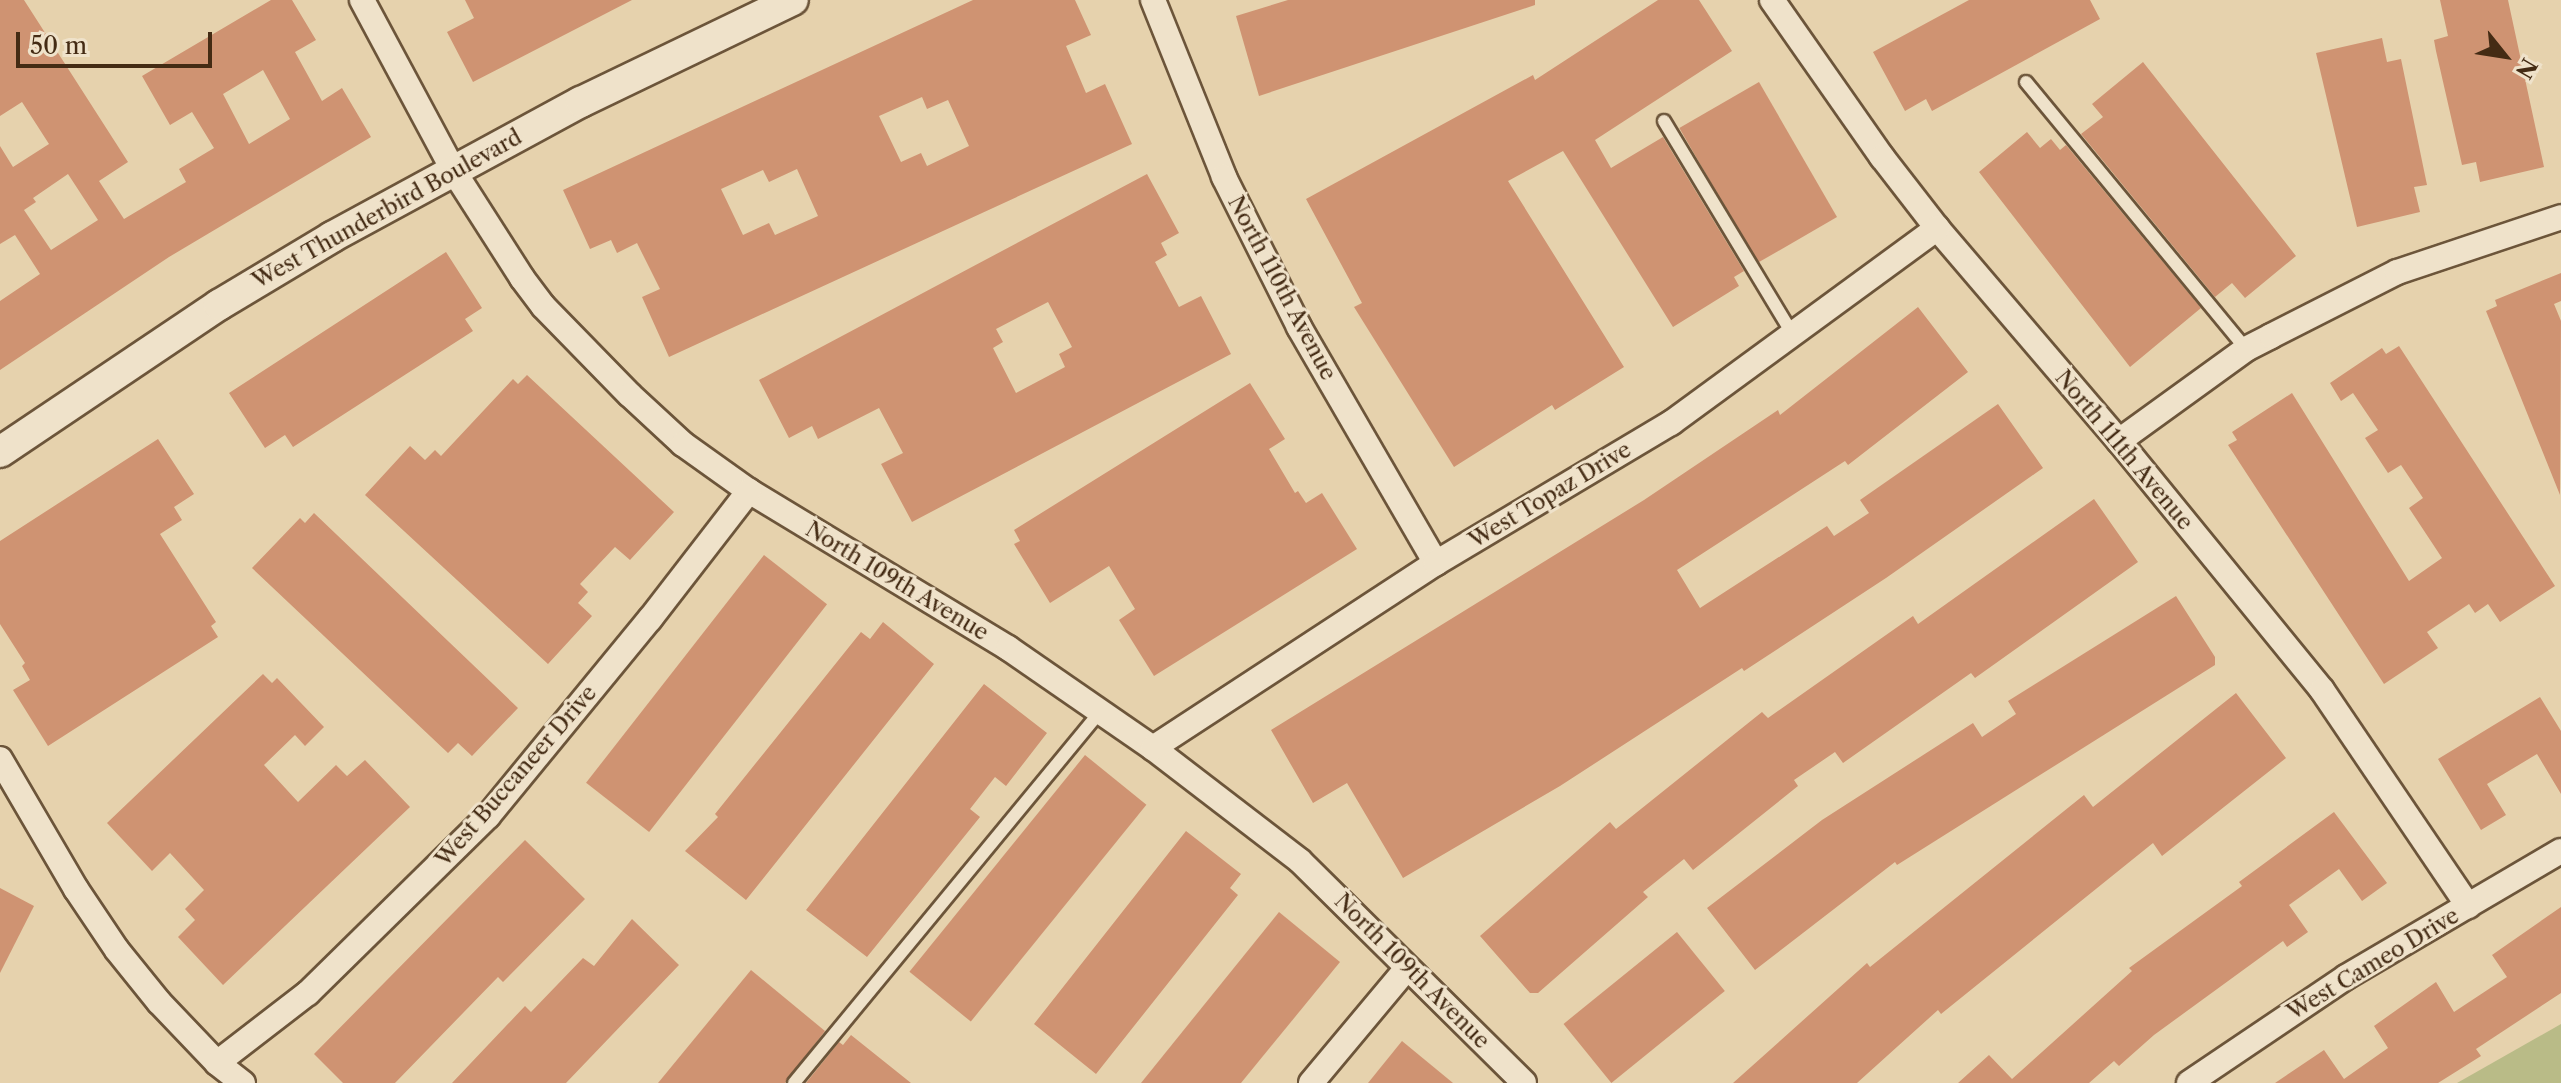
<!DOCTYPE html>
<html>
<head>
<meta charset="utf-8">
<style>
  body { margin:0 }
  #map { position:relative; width:2561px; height:1083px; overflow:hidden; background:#e6d2ad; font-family:"Libre Caslon Text",serif }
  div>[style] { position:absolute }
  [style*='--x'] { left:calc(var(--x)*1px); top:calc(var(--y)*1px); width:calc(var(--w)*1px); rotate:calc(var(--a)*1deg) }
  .green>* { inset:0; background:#b9bb87 }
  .building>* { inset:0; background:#cf9372; transform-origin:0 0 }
  .roads { filter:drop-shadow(2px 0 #6c553a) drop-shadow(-2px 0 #6c553a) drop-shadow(0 2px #6c553a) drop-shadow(0 -2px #6c553a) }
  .service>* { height:12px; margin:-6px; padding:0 6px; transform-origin:6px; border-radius:6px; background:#efe2ca }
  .minor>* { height:24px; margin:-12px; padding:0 12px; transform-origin:12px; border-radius:12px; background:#efe2ca }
  .tertiary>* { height:30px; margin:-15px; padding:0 15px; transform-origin:15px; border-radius:15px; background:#efe2ca }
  span { translate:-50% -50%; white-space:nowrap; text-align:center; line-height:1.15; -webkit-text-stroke:6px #efe2ca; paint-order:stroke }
  .street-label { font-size:22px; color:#442b14 }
  .north { position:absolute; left:2465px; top:16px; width:80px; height:80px; -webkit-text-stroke:6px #efe2ca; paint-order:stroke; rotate:120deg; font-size:22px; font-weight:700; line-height:32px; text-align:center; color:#442b14 }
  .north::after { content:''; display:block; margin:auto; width:28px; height:36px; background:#442b14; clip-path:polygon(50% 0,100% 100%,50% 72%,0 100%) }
  .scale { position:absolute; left:16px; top:32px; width:196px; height:36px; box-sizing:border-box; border:4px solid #442b14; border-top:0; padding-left:10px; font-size:24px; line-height:28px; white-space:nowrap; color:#442b14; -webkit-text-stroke:6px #efe2ca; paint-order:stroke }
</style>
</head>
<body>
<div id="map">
  <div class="green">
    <i style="clip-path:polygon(2561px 1024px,2561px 1083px,2457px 1083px)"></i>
  </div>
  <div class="building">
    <i style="clip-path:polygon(evenodd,0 0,24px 0,128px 162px,99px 181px,124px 219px,186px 182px,179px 169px,214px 148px,192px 112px,170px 125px,142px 76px,271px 0,292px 0,316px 40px,295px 52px,322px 101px,342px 88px,371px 137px,169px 257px,0 370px,0 301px,40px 274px,15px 235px,0 244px,0 146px,13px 167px,49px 144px,22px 102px,0 116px,0 0,263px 70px,290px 119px,249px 144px,223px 94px,263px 70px,0 0,68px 174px,98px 220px,51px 250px,24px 210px,36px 202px,33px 198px,68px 174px)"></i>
    <i style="clip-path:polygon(465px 0,632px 0,473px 82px,447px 32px,474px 18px)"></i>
    <i style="clip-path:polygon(evenodd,973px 0,1075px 0,1091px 35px,1066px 46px,1086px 93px,1105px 84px,1132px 144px,669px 357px,642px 297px,660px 289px,637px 243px,617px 253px,611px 240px,590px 249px,563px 190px,973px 0,922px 97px,927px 109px,948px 100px,969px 146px,927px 166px,921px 153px,901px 162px,879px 116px,922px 97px,973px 0,797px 169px,818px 216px,775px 235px,769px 223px,743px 235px,721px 189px,763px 170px,769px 182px,797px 169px)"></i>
    <i style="clip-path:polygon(1288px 0,1535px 0,1535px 5px,1259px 96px,1236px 16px)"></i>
    <i style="clip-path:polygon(1658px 0,1699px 0,1732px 51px,1595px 140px,1611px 168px,1663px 137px,1744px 271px,1734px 277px,1739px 286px,1673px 327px,1563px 151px,1508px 181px,1624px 367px,1555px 410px,1552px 405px,1454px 467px,1354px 307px,1362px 303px,1306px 199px,1533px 75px,1535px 80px)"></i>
    <i style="clip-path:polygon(1969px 0,2090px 0,2100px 19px,1932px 111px,1926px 99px,1905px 111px,1873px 52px)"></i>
    <i style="clip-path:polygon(2440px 0,2508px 0,2544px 167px,2480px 182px,2476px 162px,2462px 165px,2436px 51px,2434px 40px,2448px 36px)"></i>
    <i style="clip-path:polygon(2382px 38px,2387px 62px,2401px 59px,2427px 185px,2414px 187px,2420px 212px,2357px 227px,2316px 53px)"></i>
    <i style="clip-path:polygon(2143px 62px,2296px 256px,2245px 298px,2232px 283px,2215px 297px,2081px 134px,2103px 117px,2092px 104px)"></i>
    <i style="left:1759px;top:82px;width:156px;height:92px;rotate:60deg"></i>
    <i style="clip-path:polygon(2027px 132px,2040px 148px,2051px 139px,2060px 150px,2066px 145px,2201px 308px,2130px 367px,1979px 172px)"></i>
    <i style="clip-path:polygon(evenodd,1147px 174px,1179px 233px,1161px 243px,1167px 255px,1155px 262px,1179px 307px,1201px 296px,1231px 354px,912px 522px,881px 464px,903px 453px,879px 408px,818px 439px,812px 426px,789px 438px,759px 380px,1147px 174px,1048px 302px,1072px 347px,1059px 354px,1065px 367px,1016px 393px,993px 348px,1003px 342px,996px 329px,1048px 302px)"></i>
    <i style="clip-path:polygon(446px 252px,482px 308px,465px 319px,473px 331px,293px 447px,285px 435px,265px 448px,229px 393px)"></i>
    <i style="clip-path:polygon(2561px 273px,2561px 301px,2554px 304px,2561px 321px,2560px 495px,2486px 311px,2497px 306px,2495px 300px)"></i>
    <i style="clip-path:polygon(1918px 307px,1968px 372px,1848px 465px,1845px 461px,1677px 570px,1700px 608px,1827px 526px,1834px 536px,1869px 513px,1860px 500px,1998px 404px,2043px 468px,1886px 578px,1744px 671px,1742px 668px,1560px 786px,1403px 878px,1347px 783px,1313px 803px,1271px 730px,1644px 500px,1778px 410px,1780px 415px)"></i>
    <i style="clip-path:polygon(2399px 346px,2555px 586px,2500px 622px,2488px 604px,2475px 613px,2469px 604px,2427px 632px,2438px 648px,2384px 684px,2228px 445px,2237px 440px,2232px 432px,2292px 393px,2409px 581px,2442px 558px,2409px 508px,2423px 498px,2401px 465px,2388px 473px,2365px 438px,2378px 430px,2353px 393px,2341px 401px,2330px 383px,2382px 348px,2386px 354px)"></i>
    <i style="clip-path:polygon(527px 375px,674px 512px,630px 560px,615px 547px,580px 584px,588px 592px,578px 603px,592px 616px,548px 664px,365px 495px,410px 446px,425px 460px,435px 450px,441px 456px,513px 379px,518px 384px)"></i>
    <i style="clip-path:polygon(1250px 383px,1285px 439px,1269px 449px,1295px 493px,1298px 491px,1306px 503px,1322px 493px,1357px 549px,1154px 676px,1119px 620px,1135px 609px,1109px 566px,1050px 603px,1014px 544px,1020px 541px,1014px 530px)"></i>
    <i style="clip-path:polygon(158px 439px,194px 494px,174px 507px,182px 520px,160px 534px,216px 622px,211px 626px,218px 637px,48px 746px,13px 690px,30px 680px,22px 666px,25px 663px,0 624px,0 541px)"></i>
    <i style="clip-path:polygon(2094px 499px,2138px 562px,1975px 678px,1971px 673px,1843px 763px,1835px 752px,1794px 780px,1798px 786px,1693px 870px,1684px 859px,1643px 892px,1648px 897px,1538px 993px,1530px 993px,1480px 936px,1610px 822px,1616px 829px,1762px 712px,1768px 718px,1913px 616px,1918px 624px)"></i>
    <i style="clip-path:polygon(314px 513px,518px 708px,472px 756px,458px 743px,448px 753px,252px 568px,300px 518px,305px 523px)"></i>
    <i style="left:764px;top:555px;width:80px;height:289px;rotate:38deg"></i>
    <i style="clip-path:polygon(2176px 596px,2215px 657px,2215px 665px,1897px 865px,1895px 862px,1755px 970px,1707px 908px,1822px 820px,1973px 723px,1982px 737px,2016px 714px,2008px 701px)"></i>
    <i style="clip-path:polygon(883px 622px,934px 664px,746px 900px,685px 851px,718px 817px,715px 814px,861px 632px,870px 639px)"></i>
    <i style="clip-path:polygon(263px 674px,272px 683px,277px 678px,324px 727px,305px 746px,295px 735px,264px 765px,298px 802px,336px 765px,347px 776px,365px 760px,410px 807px,223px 985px,178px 937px,195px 920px,185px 909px,204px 890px,170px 853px,152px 871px,107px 823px)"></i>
    <i style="clip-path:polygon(984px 684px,1047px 733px,1006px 786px,995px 777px,970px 809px,980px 817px,867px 957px,806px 910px)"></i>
    <i style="clip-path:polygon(2236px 693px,2286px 758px,2162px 856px,2153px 843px,1941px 1014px,1938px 1010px,1857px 1083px,1733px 1083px,1867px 963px,1870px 967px,2084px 795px,2093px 807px)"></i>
    <i style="clip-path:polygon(2540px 697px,2561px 731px,2561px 794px,2537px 754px,2487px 784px,2506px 815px,2481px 830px,2438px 759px)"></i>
    <i style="left:1085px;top:755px;width:79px;height:279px;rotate:39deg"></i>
    <i style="clip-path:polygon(2334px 812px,2387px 883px,2362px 901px,2339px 869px,2289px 905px,2308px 932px,2287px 947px,2283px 941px,2154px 1035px,2119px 1066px,2114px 1061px,2089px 1083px,1958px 1083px,1989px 1055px,2012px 1079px,2132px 971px,2129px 968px,2242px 886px,2239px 882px)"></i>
    <i style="clip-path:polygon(1186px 831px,1241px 874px,1230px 888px,1238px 895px,1096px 1074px,1034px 1024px)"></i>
    <i style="clip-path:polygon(525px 840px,585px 899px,503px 982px,498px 977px,395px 1083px,343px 1083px,314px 1054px)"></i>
    <i style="clip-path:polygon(0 888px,34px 906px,0 973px)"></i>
    <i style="clip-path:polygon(2561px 907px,2561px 993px,2476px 1049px,2481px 1056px,2438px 1083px,2275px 1083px,2324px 1050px,2344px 1079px,2388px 1048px,2374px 1026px,2436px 982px,2454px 1012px,2507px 977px,2492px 955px)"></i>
    <i style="clip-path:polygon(1279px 912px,1340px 962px,1241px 1083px,1141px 1083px)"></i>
    <i style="clip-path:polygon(632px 919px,679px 965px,566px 1083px,452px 1083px,525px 1006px,531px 1012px,583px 958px,594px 966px)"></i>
    <i style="left:1677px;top:932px;width:76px;height:146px;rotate:51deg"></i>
    <i style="clip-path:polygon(751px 970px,825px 1031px,785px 1083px,658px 1083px)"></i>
    <i style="clip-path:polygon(851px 1035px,911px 1083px,806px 1083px,839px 1042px,843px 1045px)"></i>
    <i style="clip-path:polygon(1402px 1041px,1453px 1083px,1368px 1083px)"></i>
  </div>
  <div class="roads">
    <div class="service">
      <i style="--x:2026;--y:82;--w:346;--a:50.5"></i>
      <i style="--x:1664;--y:121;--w:250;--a:58.9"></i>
      <i style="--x:794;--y:1083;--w:481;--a:-50.5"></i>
    </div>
    <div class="minor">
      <i style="--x:362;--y:0;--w:193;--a:61.8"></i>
      <i style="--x:453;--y:170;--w:128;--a:57.4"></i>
      <i style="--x:522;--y:278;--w:35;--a:53"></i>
      <i style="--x:543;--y:306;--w:124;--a:45.7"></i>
      <i style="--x:630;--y:395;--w:72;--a:42.8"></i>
      <i style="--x:683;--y:444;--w:81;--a:35.5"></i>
      <i style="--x:749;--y:491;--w:303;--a:31.2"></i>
      <i style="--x:1008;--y:648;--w:176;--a:34.6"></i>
      <i style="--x:1153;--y:748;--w:185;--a:37.5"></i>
      <i style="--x:1300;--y:861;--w:315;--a:44.7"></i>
      <i style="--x:1153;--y:0;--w:191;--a:68.1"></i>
      <i style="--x:1224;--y:177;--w:168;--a:63.4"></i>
      <i style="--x:1299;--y:327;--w:273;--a:59.9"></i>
      <i style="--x:1772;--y:0;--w:192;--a:55"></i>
      <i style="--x:1882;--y:157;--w:90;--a:52.2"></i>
      <i style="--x:1937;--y:228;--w:280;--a:49.5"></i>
      <i style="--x:2119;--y:441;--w:321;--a:50.8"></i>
      <i style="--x:2322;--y:690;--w:261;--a:55.9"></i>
      <i style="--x:2119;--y:441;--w:157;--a:-35.9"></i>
      <i style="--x:2246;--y:349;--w:28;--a:-27"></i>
      <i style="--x:2271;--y:336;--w:141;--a:-26.9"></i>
      <i style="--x:2397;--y:272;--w:173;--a:-18.5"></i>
      <i style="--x:1153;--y:748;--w:338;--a:-33.2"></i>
      <i style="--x:1436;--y:563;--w:274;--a:-30.8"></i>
      <i style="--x:1671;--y:423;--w:330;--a:-36.2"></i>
      <i style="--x:0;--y:759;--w:151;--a:59.7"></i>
      <i style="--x:76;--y:889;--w:73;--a:56.1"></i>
      <i style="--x:117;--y:950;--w:67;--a:51.1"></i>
      <i style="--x:159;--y:1002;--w:84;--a:46.4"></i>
      <i style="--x:217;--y:1063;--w:33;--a:38"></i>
      <i style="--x:217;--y:1063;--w:115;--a:-37.6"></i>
      <i style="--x:308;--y:993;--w:252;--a:-44.5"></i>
      <i style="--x:488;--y:816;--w:255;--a:-50.6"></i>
      <i style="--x:650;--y:619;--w:162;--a:-52.3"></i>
      <i style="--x:1311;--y:1083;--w:150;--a:-50.1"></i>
      <i style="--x:2189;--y:1083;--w:189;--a:-34"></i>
      <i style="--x:2346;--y:977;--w:249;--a:-30.4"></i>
    </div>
    <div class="tertiary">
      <i style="--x:0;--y:452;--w:264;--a:-33.9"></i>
      <i style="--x:219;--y:305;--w:132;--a:-31"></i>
      <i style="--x:332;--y:237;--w:283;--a:-28.5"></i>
      <i style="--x:581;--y:102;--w:235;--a:-25.7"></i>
    </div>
  </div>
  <div class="street-label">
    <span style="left:387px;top:209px;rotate:-29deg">West Thunderbird Boulevard</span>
    <span style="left:1282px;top:288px;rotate:62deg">North 110th Avenue</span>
    <span style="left:2124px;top:450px;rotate:50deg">North 111th Avenue</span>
    <span style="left:1550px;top:495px;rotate:-31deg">West Topaz Drive</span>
    <span style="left:897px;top:581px;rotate:31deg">North 109th Avenue</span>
    <span style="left:516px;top:776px;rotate:-49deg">West Buccaneer Drive</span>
    <span style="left:2373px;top:964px;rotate:-31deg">West Cameo Drive</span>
    <span style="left:1412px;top:971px;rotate:45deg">North 109th Avenue</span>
  </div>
  <div class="north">N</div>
  <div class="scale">50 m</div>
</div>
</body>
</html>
